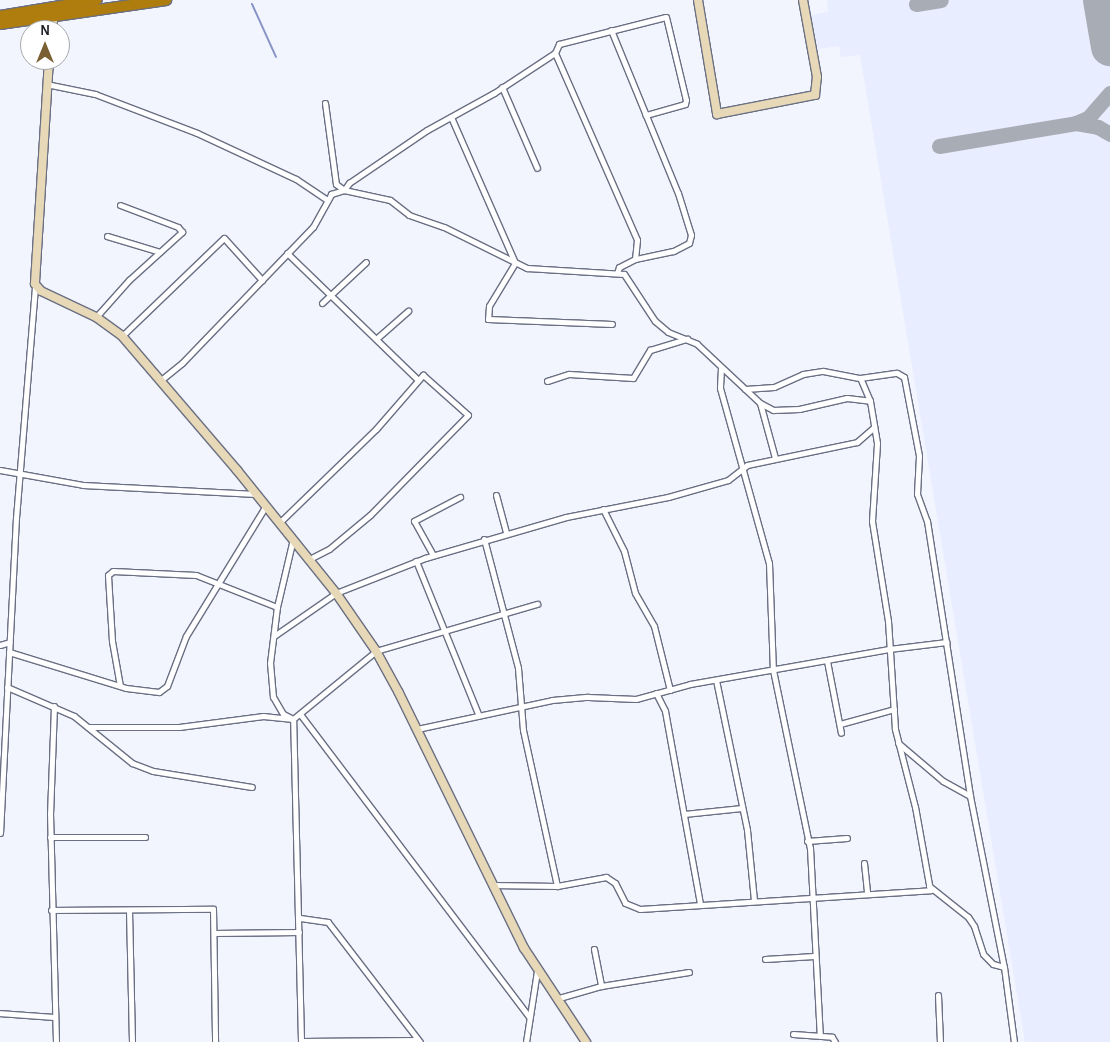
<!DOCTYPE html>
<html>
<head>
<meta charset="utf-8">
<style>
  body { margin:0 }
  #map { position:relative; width:1110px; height:1042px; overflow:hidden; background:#f2f5fe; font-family:"Alegreya Sans",sans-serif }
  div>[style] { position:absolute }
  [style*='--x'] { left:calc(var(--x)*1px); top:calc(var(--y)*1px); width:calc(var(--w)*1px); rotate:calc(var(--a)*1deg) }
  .built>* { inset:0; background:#e8edff }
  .stream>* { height:2px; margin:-1px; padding:0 1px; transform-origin:1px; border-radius:1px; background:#8894c6 }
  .taxiway>* { height:15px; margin:-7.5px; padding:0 7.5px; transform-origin:7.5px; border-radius:7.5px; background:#a8acb4 }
  .runway>* { height:38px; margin:-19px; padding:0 19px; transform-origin:19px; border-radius:19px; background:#a8acb4 }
  .roads { filter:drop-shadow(1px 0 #6a6f83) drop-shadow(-1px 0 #6a6f83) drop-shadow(0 1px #6a6f83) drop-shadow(0 -1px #6a6f83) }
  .street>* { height:5px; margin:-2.5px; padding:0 2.5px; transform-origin:2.5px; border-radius:2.5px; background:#fff }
  .secondary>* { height:8px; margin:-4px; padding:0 4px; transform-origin:4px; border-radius:4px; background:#e7d8b7 }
  .highway>* { height:10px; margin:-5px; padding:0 5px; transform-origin:5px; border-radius:5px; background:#af7d0e }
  span { translate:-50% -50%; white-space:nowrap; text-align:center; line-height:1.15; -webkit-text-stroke:5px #fff; paint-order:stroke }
  .north { position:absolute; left:20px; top:20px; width:50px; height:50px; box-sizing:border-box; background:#fff; border:1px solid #a7a7ab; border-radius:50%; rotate:0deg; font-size:14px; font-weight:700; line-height:20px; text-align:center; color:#22242d }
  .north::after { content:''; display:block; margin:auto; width:18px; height:22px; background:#795f31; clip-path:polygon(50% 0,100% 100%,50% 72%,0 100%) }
</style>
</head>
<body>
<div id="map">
  <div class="built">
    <i style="clip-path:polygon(827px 0,1110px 0,1110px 1042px,1025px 1042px,860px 55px,841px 57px,839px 46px,818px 49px,811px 15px,828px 12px)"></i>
  </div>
  <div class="stream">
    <i style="--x:252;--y:4;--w:58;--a:65.6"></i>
  </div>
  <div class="taxiway">
    <i style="--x:1095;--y:0;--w:15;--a:53"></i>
    <i style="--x:916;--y:4;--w:25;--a:-9"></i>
    <i style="--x:1076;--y:123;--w:13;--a:-23"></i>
    <i style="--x:1088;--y:118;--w:33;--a:-49"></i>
    <i style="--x:939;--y:146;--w:139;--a:-9.5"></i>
    <i style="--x:1076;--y:123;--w:22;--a:10"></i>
    <i style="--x:1098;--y:127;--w:14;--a:30"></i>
  </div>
  <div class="runway">
    <i style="--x:1102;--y:0;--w:48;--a:80.3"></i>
  </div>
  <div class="roads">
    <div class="street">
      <i style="--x:611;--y:30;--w:176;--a:67.7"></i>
      <i style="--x:678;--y:193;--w:44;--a:72.8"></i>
      <i style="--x:691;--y:235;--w:8;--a:104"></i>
      <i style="--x:689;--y:243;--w:18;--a:153"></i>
      <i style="--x:673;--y:251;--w:39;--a:168"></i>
      <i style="--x:555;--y:53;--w:10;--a:-66"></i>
      <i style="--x:559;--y:44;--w:110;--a:-14.2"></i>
      <i style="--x:666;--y:17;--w:85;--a:76.5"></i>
      <i style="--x:686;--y:100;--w:4;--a:104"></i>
      <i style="--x:685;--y:104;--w:41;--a:164.2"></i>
      <i style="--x:46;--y:84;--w:50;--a:11.5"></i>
      <i style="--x:95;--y:94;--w:109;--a:20.9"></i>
      <i style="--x:197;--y:133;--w:109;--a:24.9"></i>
      <i style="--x:296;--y:179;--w:37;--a:34"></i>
      <i style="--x:502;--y:87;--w:88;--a:66.6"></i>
      <i style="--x:325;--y:103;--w:82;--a:82.3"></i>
      <i style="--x:336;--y:184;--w:10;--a:37"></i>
      <i style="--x:344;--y:190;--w:47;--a:12.3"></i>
      <i style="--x:390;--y:200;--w:24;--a:38"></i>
      <i style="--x:409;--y:215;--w:37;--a:19"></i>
      <i style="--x:444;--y:227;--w:93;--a:26.3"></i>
      <i style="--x:527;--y:268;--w:97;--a:3.5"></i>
      <i style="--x:624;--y:274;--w:56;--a:56.6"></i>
      <i style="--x:655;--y:321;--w:17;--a:40"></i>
      <i style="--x:668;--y:332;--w:31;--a:22"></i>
      <i style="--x:697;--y:344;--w:86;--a:43.1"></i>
      <i style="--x:760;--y:403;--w:15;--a:28"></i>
      <i style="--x:773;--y:410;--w:26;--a:-2"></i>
      <i style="--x:799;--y:409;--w:49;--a:-12.9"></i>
      <i style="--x:847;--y:398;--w:23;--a:7"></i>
      <i style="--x:451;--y:117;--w:159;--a:66.3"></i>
      <i style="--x:515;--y:263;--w:50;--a:121.2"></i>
      <i style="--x:489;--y:306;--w:13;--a:94"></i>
      <i style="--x:488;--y:319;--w:124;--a:2.3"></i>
      <i style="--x:107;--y:236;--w:55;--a:16.8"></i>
      <i style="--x:287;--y:253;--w:182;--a:44.1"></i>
      <i style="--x:322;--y:303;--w:60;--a:-43"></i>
      <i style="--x:96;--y:317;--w:50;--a:-48.3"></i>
      <i style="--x:129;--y:280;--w:72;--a:-42.2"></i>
      <i style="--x:182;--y:232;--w:6;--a:-129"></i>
      <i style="--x:178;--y:227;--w:62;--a:-159.2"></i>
      <i style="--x:122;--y:336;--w:141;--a:-43.9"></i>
      <i style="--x:224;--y:238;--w:57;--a:47.9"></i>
      <i style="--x:376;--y:339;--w:43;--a:-41.2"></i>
      <i style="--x:721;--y:368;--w:20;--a:93"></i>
      <i style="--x:720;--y:388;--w:182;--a:74.4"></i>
      <i style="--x:769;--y:563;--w:107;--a:87.9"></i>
      <i style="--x:773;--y:670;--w:182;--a:78.3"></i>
      <i style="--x:810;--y:848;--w:188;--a:87"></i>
      <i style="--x:161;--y:380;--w:27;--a:-39"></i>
      <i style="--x:182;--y:363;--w:189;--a:-46.1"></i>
      <i style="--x:313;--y:227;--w:38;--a:-61"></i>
      <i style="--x:331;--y:194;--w:14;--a:-17"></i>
      <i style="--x:344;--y:190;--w:9;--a:-54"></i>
      <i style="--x:349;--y:183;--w:94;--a:-34.2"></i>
      <i style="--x:427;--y:130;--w:77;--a:-28.9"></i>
      <i style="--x:494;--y:93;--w:73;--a:-33.3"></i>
      <i style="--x:555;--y:53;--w:204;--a:66.3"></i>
      <i style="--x:637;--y:240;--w:19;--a:96"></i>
      <i style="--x:635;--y:259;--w:18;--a:153"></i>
      <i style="--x:619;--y:267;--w:6;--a:108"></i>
      <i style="--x:547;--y:381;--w:23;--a:-18"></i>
      <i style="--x:569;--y:374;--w:64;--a:3.6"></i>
      <i style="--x:633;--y:378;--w:33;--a:-59"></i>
      <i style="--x:650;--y:350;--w:39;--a:-17"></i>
      <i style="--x:745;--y:389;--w:29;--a:-4"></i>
      <i style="--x:774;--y:387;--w:32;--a:-24"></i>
      <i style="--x:803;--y:374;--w:20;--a:-9"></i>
      <i style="--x:823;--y:371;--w:38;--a:11"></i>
      <i style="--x:860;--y:378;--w:37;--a:-8"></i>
      <i style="--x:897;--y:373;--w:8;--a:30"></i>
      <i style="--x:904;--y:377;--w:80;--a:79.2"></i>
      <i style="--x:919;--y:456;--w:38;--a:93"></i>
      <i style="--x:917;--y:494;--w:29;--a:70"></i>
      <i style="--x:927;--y:521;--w:278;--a:81.1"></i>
      <i style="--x:970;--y:796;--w:174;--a:78.8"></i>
      <i style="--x:1004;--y:967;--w:76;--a:82.4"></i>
      <i style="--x:760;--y:403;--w:57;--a:74.7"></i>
      <i style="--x:0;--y:470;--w:84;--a:10.2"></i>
      <i style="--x:83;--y:485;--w:173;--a:3"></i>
      <i style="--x:496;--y:495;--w:39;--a:75"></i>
      <i style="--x:603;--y:509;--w:47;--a:63.4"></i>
      <i style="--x:624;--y:551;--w:43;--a:75.3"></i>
      <i style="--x:635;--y:593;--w:38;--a:60"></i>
      <i style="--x:654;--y:626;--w:66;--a:76"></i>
      <i style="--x:279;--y:523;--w:135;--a:-44.1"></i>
      <i style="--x:376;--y:429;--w:72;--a:-49"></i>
      <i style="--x:423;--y:375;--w:60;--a:41.6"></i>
      <i style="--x:468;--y:415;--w:140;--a:134.4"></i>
      <i style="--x:370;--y:515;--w:53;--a:140.3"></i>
      <i style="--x:329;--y:549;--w:22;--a:153"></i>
      <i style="--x:484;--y:539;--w:133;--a:75.2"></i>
      <i style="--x:518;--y:668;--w:62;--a:85.4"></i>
      <i style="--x:523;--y:730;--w:160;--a:77.7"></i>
      <i style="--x:433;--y:555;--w:39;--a:-119"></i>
      <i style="--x:414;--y:521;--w:52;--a:-27.6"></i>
      <i style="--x:416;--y:561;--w:165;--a:67.9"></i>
      <i style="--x:274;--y:636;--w:75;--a:-34.7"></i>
      <i style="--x:336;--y:593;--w:96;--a:-21.5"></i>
      <i style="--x:425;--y:558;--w:147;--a:-16.2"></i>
      <i style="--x:566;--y:517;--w:104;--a:-11.1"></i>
      <i style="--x:668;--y:497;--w:62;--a:-15.8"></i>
      <i style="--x:728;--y:480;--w:24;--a:-38"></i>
      <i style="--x:747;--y:465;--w:112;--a:-11.8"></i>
      <i style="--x:857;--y:442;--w:23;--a:-41"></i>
      <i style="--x:0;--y:645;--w:10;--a:-17"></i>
      <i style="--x:9;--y:652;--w:122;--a:17.1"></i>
      <i style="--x:126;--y:688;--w:33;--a:7"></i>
      <i style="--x:159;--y:692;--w:10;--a:-37"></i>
      <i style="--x:167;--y:686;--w:53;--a:-69.2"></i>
      <i style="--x:186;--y:636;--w:151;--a:-58.5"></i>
      <i style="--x:827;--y:661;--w:73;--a:79"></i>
      <i style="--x:716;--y:680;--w:153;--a:78.3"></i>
      <i style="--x:747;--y:830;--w:70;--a:84.3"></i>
      <i style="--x:120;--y:686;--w:46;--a:-100.1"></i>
      <i style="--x:112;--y:641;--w:66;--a:-93.5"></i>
      <i style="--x:108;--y:575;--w:6;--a:-39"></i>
      <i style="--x:113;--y:571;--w:83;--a:2.8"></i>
      <i style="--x:196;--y:575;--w:87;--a:21.6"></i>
      <i style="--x:7;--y:687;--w:73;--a:23.4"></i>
      <i style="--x:74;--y:716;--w:75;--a:39"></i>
      <i style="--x:132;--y:763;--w:22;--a:21"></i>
      <i style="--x:153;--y:771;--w:100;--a:9.2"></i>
      <i style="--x:656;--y:693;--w:20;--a:63"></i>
      <i style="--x:665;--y:711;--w:195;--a:79.7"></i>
      <i style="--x:54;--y:706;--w:107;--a:92.1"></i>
      <i style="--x:50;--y:813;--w:229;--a:88.5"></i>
      <i style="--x:300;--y:714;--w:380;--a:52.9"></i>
      <i style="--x:840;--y:724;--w:56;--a:-15.5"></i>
      <i style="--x:88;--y:727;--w:91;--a:0"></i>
      <i style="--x:179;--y:727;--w:85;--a:-7.5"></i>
      <i style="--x:263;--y:716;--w:30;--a:6"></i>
      <i style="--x:293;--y:719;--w:11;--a:-153"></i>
      <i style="--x:283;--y:714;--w:20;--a:-120"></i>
      <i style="--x:273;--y:697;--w:34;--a:-95"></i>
      <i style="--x:270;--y:663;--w:56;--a:-82.9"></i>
      <i style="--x:277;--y:607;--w:70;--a:-76.8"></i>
      <i style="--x:417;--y:729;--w:138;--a:-12.1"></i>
      <i style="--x:552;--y:700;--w:36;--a:-5"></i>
      <i style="--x:588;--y:697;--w:48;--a:2.4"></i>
      <i style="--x:636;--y:699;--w:56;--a:-15.5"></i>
      <i style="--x:690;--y:684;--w:202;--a:-10"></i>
      <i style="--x:889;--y:649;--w:58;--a:-6.9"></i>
      <i style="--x:898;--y:743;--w:59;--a:40.2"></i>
      <i style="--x:943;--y:781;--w:31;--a:29"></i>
      <i style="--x:684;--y:814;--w:58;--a:-5.9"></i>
      <i style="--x:0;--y:833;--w:315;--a:-87.1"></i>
      <i style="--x:16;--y:518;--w:234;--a:-85.3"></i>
      <i style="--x:50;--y:837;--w:95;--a:0"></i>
      <i style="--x:807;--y:841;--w:40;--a:-4.3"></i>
      <i style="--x:864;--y:863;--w:29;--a:84"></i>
      <i style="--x:492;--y:885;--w:65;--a:0.9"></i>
      <i style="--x:557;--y:886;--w:50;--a:-10.4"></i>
      <i style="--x:606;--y:877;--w:11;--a:34"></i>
      <i style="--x:615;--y:883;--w:22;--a:63"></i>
      <i style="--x:625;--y:903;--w:16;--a:22"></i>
      <i style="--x:640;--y:909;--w:291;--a:-3.7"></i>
      <i style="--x:930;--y:890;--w:84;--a:-100.2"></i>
      <i style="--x:915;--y:807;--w:81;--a:-104.4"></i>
      <i style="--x:895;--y:729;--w:108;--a:-93.7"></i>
      <i style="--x:888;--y:621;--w:101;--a:-99.1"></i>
      <i style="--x:872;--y:521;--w:78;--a:-86.3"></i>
      <i style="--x:877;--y:443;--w:43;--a:-99.5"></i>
      <i style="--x:870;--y:401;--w:25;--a:-113"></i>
      <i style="--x:929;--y:886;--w:50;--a:38.5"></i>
      <i style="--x:968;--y:917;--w:11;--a:56"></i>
      <i style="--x:974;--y:926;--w:29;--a:72"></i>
      <i style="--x:983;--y:954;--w:14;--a:45"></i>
      <i style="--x:993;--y:964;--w:11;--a:15"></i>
      <i style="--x:51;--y:910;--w:162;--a:-0.4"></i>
      <i style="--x:213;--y:909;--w:133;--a:89.1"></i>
      <i style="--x:129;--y:910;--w:132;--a:88.7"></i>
      <i style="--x:298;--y:918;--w:124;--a:88.6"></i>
      <i style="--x:214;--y:933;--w:85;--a:-0.7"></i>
      <i style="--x:594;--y:949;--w:38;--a:79"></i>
      <i style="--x:765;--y:959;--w:49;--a:-3.5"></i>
      <i style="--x:938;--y:995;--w:47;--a:87.6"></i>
      <i style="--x:559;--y:998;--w:44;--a:-15.9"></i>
      <i style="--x:601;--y:986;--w:89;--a:-9"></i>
      <i style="--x:0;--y:1013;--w:55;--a:4.2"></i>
      <i style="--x:793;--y:1034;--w:39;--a:4"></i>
      <i style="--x:832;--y:1037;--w:6;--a:59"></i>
      <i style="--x:301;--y:1041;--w:117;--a:-0.5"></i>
      <i style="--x:420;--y:1042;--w:151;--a:-127.5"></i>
      <i style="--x:328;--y:922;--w:30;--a:-172"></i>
      <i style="--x:298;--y:918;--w:199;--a:-91.4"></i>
      <i style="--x:293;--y:719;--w:107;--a:-39.3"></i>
      <i style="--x:376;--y:651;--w:168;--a:-16.3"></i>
      <i style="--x:526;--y:1042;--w:72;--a:-81.2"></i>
    </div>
    <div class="secondary">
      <i style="--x:698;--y:0;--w:116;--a:80.5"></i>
      <i style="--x:717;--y:114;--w:100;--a:-11"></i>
      <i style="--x:815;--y:95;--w:18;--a:-84"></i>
      <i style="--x:817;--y:77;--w:78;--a:-100.3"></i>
      <i style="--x:52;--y:30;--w:18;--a:-84"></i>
      <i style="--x:49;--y:60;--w:224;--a:93.6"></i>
      <i style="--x:35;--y:284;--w:9;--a:49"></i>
      <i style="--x:41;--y:291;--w:61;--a:25.3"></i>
      <i style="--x:96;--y:317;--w:32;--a:36"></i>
      <i style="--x:122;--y:336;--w:177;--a:49.4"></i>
      <i style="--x:237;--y:470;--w:158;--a:51.2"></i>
      <i style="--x:336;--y:593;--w:70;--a:55.4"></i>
      <i style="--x:376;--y:651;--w:48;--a:61.3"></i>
      <i style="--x:399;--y:693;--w:284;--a:63.9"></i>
      <i style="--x:524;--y:948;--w:113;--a:56.6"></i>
    </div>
    <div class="highway">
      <i style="--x:0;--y:16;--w:98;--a:-9.4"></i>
      <i style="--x:0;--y:24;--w:168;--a:-8.2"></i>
    </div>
  </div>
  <div class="north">N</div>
</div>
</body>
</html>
